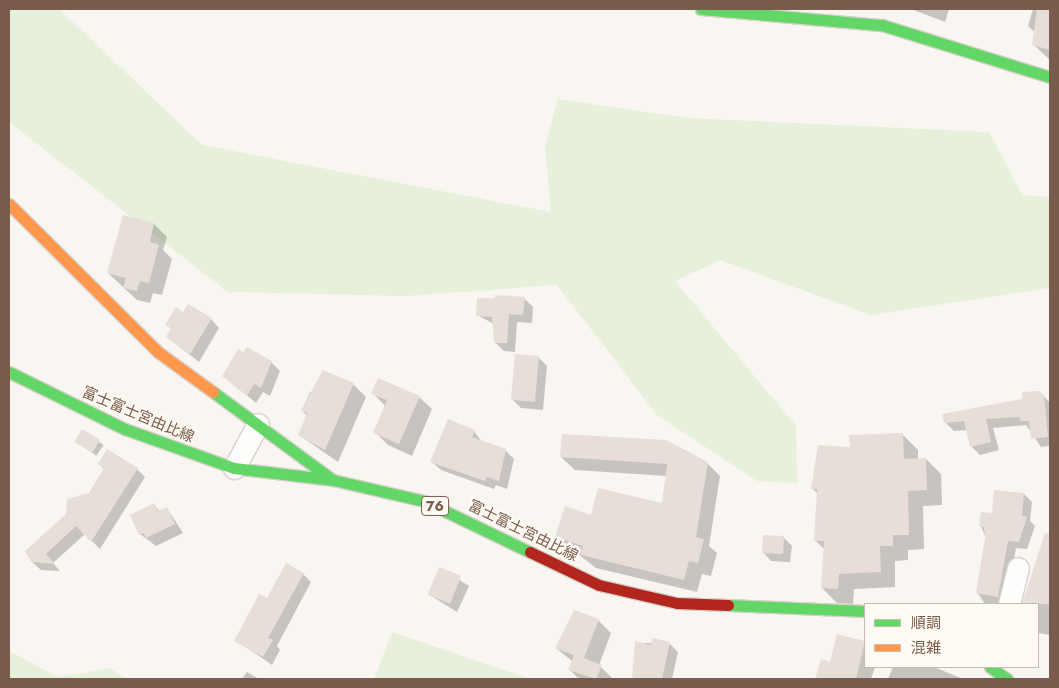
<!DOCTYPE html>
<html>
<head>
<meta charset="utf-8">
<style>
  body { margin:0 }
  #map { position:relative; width:1059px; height:688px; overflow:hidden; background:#f9f5f0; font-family:Jost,"Noto Sans JP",sans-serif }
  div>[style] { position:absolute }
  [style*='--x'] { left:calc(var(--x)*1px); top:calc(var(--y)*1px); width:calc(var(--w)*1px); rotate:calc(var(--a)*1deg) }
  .green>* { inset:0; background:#e7f0db }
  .shadow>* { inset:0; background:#0003; transform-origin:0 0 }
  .building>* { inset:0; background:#e6ded7; transform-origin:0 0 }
  .roads { filter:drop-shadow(1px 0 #d7d1cb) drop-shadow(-1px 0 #d7d1cb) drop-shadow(0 1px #d7d1cb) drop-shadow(0 -1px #d7d1cb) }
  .street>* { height:21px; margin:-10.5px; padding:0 10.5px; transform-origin:10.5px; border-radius:10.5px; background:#fefefd }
  .fast>* { height:11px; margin:-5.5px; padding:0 5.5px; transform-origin:5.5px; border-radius:5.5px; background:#63d668 }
  .slow>* { height:11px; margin:-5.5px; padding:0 5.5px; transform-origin:5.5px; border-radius:5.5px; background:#ff974d }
  .jam>* { height:11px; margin:-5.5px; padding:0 5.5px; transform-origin:5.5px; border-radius:5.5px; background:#b3261e }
  span { translate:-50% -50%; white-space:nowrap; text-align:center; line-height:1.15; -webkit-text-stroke:4.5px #fffaf3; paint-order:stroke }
  .shield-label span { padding:1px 4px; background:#fffaf3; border:1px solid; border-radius:4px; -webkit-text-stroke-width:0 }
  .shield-label { font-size:14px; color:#7a5c4d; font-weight:700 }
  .street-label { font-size:15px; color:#7a5c4d }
  .frame { position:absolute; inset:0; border:10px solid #7a5c4d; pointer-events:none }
  .legend { position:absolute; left:864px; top:603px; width:175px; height:65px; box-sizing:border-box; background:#fffaf3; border:1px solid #cabbb1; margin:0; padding:6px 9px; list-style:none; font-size:15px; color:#7a5c4d }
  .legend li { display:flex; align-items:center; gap:10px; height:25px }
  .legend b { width:25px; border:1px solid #cabbb1 }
</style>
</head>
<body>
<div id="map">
  <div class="green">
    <i style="clip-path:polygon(9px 9px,59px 9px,202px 145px,551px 212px,545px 146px,558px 99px,687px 118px,989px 132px,1022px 195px,1050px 197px,1050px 288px,871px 315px,720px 260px,675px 281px,796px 426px,797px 483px,757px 481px,657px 415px,557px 285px,405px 296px,228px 292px,9px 122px)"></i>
    <i style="clip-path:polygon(392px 632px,530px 679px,374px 679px)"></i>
    <i style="clip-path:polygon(9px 651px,58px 677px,111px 668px,125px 679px,9px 679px)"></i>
  </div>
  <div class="shadow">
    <i style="clip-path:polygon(911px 9px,949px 9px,945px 22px)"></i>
    <i style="clip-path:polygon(1033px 9px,1050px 9px,1050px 60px,1034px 45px,1037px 34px,1028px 26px)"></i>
    <i style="clip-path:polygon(124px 216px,154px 224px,167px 237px,163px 250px,172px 259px,162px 295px,153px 293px,150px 303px,137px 300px,108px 273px)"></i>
    <i style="clip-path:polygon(524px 298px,533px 307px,532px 323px,517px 322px,515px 352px,504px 351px,495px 342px,494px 324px,477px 315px,479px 299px)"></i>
    <i style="clip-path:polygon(183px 313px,211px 319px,219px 328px,199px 362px,167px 337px,172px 330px,167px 324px)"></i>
    <i style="clip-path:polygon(538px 357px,547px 366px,543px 410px,521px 408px,512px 399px)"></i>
    <i style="clip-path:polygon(271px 362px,280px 371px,270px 396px,263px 392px,256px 403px,224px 376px)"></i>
    <i style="clip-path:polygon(353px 384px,366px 397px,338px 462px,299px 435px,307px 416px,302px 410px,310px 392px)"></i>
    <i style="clip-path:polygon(373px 393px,419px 397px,432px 409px,412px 456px,388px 445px,375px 432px,386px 407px)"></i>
    <i style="clip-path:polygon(1044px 396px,1050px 403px,1050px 446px,1041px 447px,1026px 425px,993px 428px,999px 450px,980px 455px,971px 446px,967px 430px,954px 431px,945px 422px)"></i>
    <i style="left:83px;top:431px;width:25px;height:13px;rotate:34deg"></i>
    <i style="clip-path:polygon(474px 431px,482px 442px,505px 450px,514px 459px,507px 489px,496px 485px,494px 489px,441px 470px,432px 462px)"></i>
    <i style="clip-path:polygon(903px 435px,918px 450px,918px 459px,926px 459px,941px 474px,942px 505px,923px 506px,924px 549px,908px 550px,908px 560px,895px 561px,895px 587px,854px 589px,853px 604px,837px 603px,822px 588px,824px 549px,815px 540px,818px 494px,812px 488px,851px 448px)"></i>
    <i style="clip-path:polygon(561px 457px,707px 463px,720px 476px,709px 546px,717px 553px,711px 576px,702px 574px,697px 592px,596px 568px,556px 537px,592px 516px,663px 505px,667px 476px,575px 470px)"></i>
    <i style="clip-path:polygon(99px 464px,137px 469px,145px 477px,100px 549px,85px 534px,53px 563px,60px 571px,41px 570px,32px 562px,90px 494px,105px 470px)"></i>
    <i style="clip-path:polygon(1024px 494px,1032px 502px,1030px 521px,1035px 526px,1027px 549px,1016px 548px,1006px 604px,985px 604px,977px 592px,986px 538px,981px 526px)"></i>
    <i style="clip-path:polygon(154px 505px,160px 511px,167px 508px,183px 533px,156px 546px,140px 534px)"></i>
    <i style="clip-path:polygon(783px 537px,792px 546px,790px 562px,771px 561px,763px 552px)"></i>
    <i style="clip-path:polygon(1045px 540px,1050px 542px,1050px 635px,1038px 633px,1038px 604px,1023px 604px)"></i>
    <i style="clip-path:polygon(440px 568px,469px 586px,457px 612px,428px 594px)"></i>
    <i style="clip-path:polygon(303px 574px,311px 582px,277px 646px,280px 650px,272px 665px,236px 640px,268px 600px)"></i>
    <i style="clip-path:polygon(575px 611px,598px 620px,611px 633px,599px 665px,613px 679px,579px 679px,570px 670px,573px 662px,556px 648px)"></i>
    <i style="clip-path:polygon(838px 635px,865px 643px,865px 667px,875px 667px,871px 679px,816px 679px,822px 661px,830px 663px)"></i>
    <i style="clip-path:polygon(636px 643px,669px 643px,678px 652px,672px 679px,633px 679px)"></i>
    <i style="clip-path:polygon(893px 667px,934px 667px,963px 679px,888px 679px)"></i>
    <i style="clip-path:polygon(247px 672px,259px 679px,242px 679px)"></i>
  </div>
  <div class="building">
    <i style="clip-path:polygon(1037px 9px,1050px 9px,1050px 50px,1032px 45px)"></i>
    <i style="clip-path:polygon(123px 215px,154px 223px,150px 242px,159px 245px,149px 283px,140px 281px,137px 291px,123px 288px,126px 278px,107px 273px)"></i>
    <i style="clip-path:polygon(495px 295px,525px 297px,523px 315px,509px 314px,507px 343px,494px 343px,492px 317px,476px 316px,477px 298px,495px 299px)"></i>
    <i style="clip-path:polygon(188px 304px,212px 318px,190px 354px,166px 337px,171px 328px,165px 325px,176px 307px,183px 312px)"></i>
    <i style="clip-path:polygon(247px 347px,272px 361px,261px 388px,254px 384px,247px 396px,222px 376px,238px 349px,243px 352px)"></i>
    <i style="left:515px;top:354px;width:24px;height:46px;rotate:5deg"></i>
    <i style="clip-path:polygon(323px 370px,354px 383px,325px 450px,298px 435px,307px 413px,301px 410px)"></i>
    <i style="clip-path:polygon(378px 378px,420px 396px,399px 444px,373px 433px,387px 400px,371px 394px)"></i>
    <i style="clip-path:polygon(1039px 391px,1044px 395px,1048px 437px,1031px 439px,1029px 421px,1020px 421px,1020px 417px,986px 419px,991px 442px,970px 447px,964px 421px,944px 423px,942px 414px,1022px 399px,1022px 392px)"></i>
    <i style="clip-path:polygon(448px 419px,475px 430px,472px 437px,506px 449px,499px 481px,487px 477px,485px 481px,430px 462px)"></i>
    <i style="left:82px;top:429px;width:21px;height:15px;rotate:31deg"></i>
    <i style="clip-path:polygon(903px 433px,904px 459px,926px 458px,927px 490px,908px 491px,909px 535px,893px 535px,893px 546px,880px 546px,881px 572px,839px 574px,838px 589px,821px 588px,824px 541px,814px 541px,817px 489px,811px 489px,818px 445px,850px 447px,849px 435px)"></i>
    <i style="clip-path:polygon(562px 434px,666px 440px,708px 462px,696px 537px,704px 539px,698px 563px,689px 561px,684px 580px,581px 555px,583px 546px,555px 537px,565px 506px,591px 515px,598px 488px,662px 503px,667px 464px,560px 457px)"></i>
    <i style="clip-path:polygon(107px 449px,138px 468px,91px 542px,76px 526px,46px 554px,55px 564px,31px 562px,25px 551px,66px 514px,67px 499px,89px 493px,104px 468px,98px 464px)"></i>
    <i style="clip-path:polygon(994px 490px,1024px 493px,1022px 516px,1027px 517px,1019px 542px,1008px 541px,998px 597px,976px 593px,985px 538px,984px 527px,979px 526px,981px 512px,992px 513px)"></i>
    <i style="clip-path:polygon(154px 503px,158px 511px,167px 507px,175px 524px,146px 538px,144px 533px,139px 535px,130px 515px)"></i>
    <i style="clip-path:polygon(1045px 533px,1050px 534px,1050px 604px,1022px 604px)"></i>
    <i style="left:763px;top:535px;width:21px;height:18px;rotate:3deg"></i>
    <i style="clip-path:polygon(286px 563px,304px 573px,268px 638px,273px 640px,263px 657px,234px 641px,259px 594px,267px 598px)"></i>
    <i style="left:439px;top:567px;width:24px;height:30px;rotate:22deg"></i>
    <i style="clip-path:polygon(574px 610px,599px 619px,584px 658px,602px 665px,596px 679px,568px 670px,574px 655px,555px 648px)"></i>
    <i style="clip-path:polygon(837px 634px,865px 641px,856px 679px,815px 679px,821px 659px,830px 662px)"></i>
    <i style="clip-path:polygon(652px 638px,670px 642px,662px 679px,632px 679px,635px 641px,651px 645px)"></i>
  </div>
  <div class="roads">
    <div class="street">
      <i style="--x:234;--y:468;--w:50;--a:-61.4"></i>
      <i style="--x:1009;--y:604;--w:37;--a:-76"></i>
    </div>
    <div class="fast">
      <i style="--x:701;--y:9;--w:182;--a:5.1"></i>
      <i style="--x:882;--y:25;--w:176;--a:17.2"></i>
      <i style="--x:9;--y:372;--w:129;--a:26.2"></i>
      <i style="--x:125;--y:429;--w:116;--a:19.7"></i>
      <i style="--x:234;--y:468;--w:100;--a:6.9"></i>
      <i style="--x:333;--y:480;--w:93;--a:13"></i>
      <i style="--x:424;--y:501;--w:118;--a:25.7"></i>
      <i style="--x:213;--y:392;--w:149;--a:36.3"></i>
      <i style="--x:728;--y:605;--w:137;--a:2.5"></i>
      <i style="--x:990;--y:667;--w:21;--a:35"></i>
    </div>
    <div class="slow">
      <i style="--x:9;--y:204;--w:210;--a:44.8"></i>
      <i style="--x:158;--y:352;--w:68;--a:36"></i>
    </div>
    <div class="jam">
      <i style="--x:530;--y:552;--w:76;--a:25.6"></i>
      <i style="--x:599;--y:585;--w:80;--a:13"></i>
      <i style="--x:677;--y:603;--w:51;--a:2.2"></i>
    </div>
  </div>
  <div class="shield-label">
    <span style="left:435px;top:506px">76</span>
  </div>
  <div class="street-label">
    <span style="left:138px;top:415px;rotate:23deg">富士富士宮由比線</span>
    <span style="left:523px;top:531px;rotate:26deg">富士富士宮由比線</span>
  </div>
  <div class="frame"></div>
  <ul class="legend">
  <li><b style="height:6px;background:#63d668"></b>順調</li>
  <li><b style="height:6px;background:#ff974d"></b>混雑</li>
  </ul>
</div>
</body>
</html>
